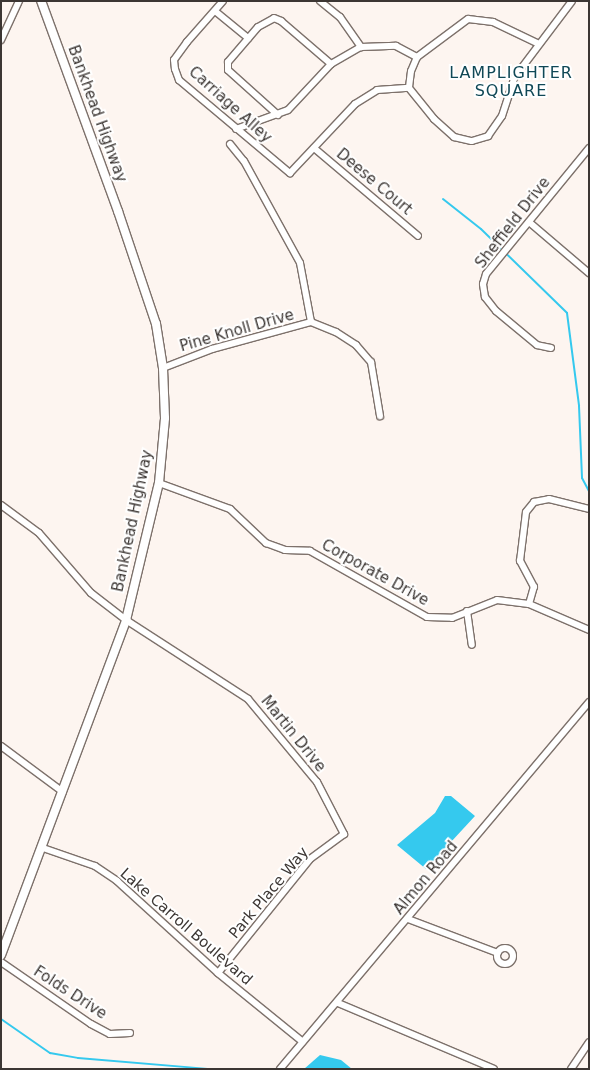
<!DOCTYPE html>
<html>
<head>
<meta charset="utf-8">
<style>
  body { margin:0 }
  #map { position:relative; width:590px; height:1070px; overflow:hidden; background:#fdf5f0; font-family:"DejaVu Sans",sans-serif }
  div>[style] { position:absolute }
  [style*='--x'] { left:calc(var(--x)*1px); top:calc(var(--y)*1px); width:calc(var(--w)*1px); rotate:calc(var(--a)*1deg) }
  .water>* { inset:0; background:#35c9ee }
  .stream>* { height:2px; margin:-1px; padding:0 1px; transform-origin:1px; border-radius:1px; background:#35c9ee }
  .roads { filter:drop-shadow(1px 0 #7d716b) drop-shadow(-1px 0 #7d716b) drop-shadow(0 1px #7d716b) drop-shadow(0 -1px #7d716b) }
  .minor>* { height:6px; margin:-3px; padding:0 3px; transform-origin:3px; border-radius:3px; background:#fff }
  .minor>.ring { margin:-3px; padding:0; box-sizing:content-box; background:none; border:6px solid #fff; border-radius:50% }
  .major>* { height:8px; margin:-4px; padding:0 4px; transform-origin:4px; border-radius:4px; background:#fff }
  span { translate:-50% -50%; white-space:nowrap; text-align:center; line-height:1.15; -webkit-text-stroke:4px #fff; paint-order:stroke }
  .street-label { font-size:15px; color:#3c3633 }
  .neighbourhood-label { font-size:16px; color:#104856; letter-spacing:1px }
  .frame { position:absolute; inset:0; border:2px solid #3c3633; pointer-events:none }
</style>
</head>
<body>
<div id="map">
  <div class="water">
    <i style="clip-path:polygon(445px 796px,451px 796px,475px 816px,426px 869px,397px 845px,435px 813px)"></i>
    <i style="clip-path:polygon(320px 1055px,341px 1060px,352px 1069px,304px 1069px)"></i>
  </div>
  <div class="stream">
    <i style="--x:443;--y:199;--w:48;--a:38.3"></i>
    <i style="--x:481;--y:229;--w:120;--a:44.3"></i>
    <i style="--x:567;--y:313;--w:94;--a:82.6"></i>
    <i style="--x:579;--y:406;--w:72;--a:87.6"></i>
    <i style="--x:582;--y:478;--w:15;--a:62"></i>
    <i style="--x:1;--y:1019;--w:60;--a:34.8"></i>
    <i style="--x:50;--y:1053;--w:28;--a:10"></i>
    <i style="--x:78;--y:1058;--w:130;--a:4.8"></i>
  </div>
  <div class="roads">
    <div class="minor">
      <i style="--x:223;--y:1;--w:55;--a:131.3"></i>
      <i style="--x:187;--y:42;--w:22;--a:126"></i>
      <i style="--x:174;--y:60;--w:9;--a:84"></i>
      <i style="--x:175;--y:69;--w:12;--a:70"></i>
      <i style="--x:179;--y:80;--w:145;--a:40"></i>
      <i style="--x:290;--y:173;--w:95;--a:-46.7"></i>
      <i style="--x:355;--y:104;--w:26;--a:-32"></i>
      <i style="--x:377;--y:90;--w:32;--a:-4"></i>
      <i style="--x:320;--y:1;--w:26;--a:39"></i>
      <i style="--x:340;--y:17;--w:37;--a:55"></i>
      <i style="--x:215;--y:11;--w:43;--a:39.3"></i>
      <i style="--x:1;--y:40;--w:43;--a:-65.2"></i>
      <i style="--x:539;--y:44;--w:51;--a:-154.4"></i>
      <i style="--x:493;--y:22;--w:25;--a:-173"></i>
      <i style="--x:468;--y:19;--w:64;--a:143.3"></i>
      <i style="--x:417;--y:57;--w:15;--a:113"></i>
      <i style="--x:411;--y:71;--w:17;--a:97"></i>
      <i style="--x:409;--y:88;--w:40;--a:51"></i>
      <i style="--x:434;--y:119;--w:27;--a:42"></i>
      <i style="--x:454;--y:137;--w:18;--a:13"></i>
      <i style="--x:472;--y:141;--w:17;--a:-17"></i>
      <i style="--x:488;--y:136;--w:24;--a:-55"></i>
      <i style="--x:502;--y:116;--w:40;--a:-72"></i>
      <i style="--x:514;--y:78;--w:96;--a:-53"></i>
      <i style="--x:278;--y:115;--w:67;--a:-138"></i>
      <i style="--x:228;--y:70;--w:8;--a:-90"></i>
      <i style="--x:228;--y:62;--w:46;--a:-49.4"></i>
      <i style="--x:258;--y:27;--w:18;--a:-29"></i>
      <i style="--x:274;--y:18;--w:8;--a:23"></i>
      <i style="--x:281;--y:21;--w:66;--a:40.7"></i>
      <i style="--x:236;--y:129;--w:55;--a:-20.1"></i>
      <i style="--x:288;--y:110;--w:63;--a:-46.9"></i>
      <i style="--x:331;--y:64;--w:34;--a:-30"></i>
      <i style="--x:361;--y:47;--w:35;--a:-2"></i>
      <i style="--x:396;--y:46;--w:24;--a:28"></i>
      <i style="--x:230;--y:144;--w:22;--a:51"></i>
      <i style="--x:244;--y:161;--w:116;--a:61.2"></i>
      <i style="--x:300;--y:263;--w:60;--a:79.4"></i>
      <i style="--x:314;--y:148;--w:136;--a:40.2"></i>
      <i style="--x:529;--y:222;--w:79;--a:40.4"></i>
      <i style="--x:551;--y:348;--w:14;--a:-168"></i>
      <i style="--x:537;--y:345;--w:53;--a:-140.3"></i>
      <i style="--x:496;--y:311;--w:18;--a:-128"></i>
      <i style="--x:485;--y:297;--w:13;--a:-99"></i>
      <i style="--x:483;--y:284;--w:10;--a:-73"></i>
      <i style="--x:486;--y:274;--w:163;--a:-50.7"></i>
      <i style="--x:163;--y:368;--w:53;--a:-21.2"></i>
      <i style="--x:212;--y:349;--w:103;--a:-15.3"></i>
      <i style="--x:311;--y:322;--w:27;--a:22"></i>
      <i style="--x:336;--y:332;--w:24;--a:33"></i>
      <i style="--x:356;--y:345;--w:23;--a:49"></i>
      <i style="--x:371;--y:362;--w:55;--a:80.5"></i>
      <i style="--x:159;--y:483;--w:76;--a:20.1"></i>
      <i style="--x:230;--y:509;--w:50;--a:43.4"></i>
      <i style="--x:266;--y:543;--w:20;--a:20"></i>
      <i style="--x:285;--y:550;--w:25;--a:2"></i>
      <i style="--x:310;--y:551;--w:134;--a:29.4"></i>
      <i style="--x:427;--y:617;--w:25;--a:2"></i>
      <i style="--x:452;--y:618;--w:48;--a:-21.8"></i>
      <i style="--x:497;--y:600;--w:32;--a:7"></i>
      <i style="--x:529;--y:604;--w:65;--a:23.4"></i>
      <i style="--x:1;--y:505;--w:47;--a:36.4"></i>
      <i style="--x:39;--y:533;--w:79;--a:49.1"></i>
      <i style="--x:91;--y:593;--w:44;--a:37.6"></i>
      <i style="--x:126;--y:620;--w:145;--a:32.9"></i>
      <i style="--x:248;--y:699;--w:108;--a:50.3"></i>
      <i style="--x:317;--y:782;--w:59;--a:62.6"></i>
      <i style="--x:344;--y:834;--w:42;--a:143.7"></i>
      <i style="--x:310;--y:859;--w:146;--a:128.9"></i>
      <i style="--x:529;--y:604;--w:18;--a:-74"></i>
      <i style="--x:534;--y:587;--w:30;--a:-118"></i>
      <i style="--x:520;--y:561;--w:49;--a:-83"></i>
      <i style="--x:526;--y:512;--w:13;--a:-51"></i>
      <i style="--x:534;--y:502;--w:15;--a:-11"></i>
      <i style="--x:549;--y:499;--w:41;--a:14"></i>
      <i style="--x:467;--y:611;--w:34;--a:82"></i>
      <i style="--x:1;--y:746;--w:77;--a:36.6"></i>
      <i style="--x:43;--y:848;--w:55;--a:19.1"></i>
      <i style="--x:95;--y:866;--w:27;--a:34"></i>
      <i style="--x:117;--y:881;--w:137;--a:42.3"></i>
      <i style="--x:218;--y:973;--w:109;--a:39.1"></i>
      <i style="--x:408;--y:919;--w:96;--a:20.7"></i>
      <i class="ring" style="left:497px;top:948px;width:10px;height:10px"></i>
      <i style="--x:1;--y:962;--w:109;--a:34.6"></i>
      <i style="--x:91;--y:1024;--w:21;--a:28"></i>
      <i style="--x:110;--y:1034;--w:20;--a:-3"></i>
      <i style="--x:338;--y:1003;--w:169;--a:22.9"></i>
      <i style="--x:280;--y:1069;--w:480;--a:-49.9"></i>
      <i style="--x:571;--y:1069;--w:32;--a:-56"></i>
    </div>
    <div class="major">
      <i style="--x:1;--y:955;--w:358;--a:-69.5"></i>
      <i style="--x:126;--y:620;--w:141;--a:-76.5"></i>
      <i style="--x:159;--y:483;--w:65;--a:-84.7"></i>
      <i style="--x:165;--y:418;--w:50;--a:-92.3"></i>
      <i style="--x:163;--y:368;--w:45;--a:-99"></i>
      <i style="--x:156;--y:324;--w:119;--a:-108.6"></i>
      <i style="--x:118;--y:211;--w:224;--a:-110.1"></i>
    </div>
  </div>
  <div class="street-label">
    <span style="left:230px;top:105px;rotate:42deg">Carriage Alley</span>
    <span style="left:97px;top:114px;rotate:70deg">Bankhead Highway</span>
    <span style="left:374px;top:182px;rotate:40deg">Deese Court</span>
    <span style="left:513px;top:223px;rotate:-52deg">Sheffield Drive</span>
    <span style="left:237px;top:331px;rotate:-16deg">Pine Knoll Drive</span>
    <span style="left:133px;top:521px;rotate:-78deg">Bankhead Highway</span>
    <span style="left:375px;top:573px;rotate:29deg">Corporate Drive</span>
    <span style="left:293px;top:734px;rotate:51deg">Martin Drive</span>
    <span style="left:426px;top:878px;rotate:-50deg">Almon Road</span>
    <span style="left:269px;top:893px;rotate:-50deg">Park Place Way</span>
    <span style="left:186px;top:927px;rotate:41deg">Lake Carroll Boulevard</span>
    <span style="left:70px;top:993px;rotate:33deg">Folds Drive</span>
  </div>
  <div class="neighbourhood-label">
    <span style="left:511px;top:82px">LAMPLIGHTER<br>SQUARE</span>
  </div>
  <div class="frame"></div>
</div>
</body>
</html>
